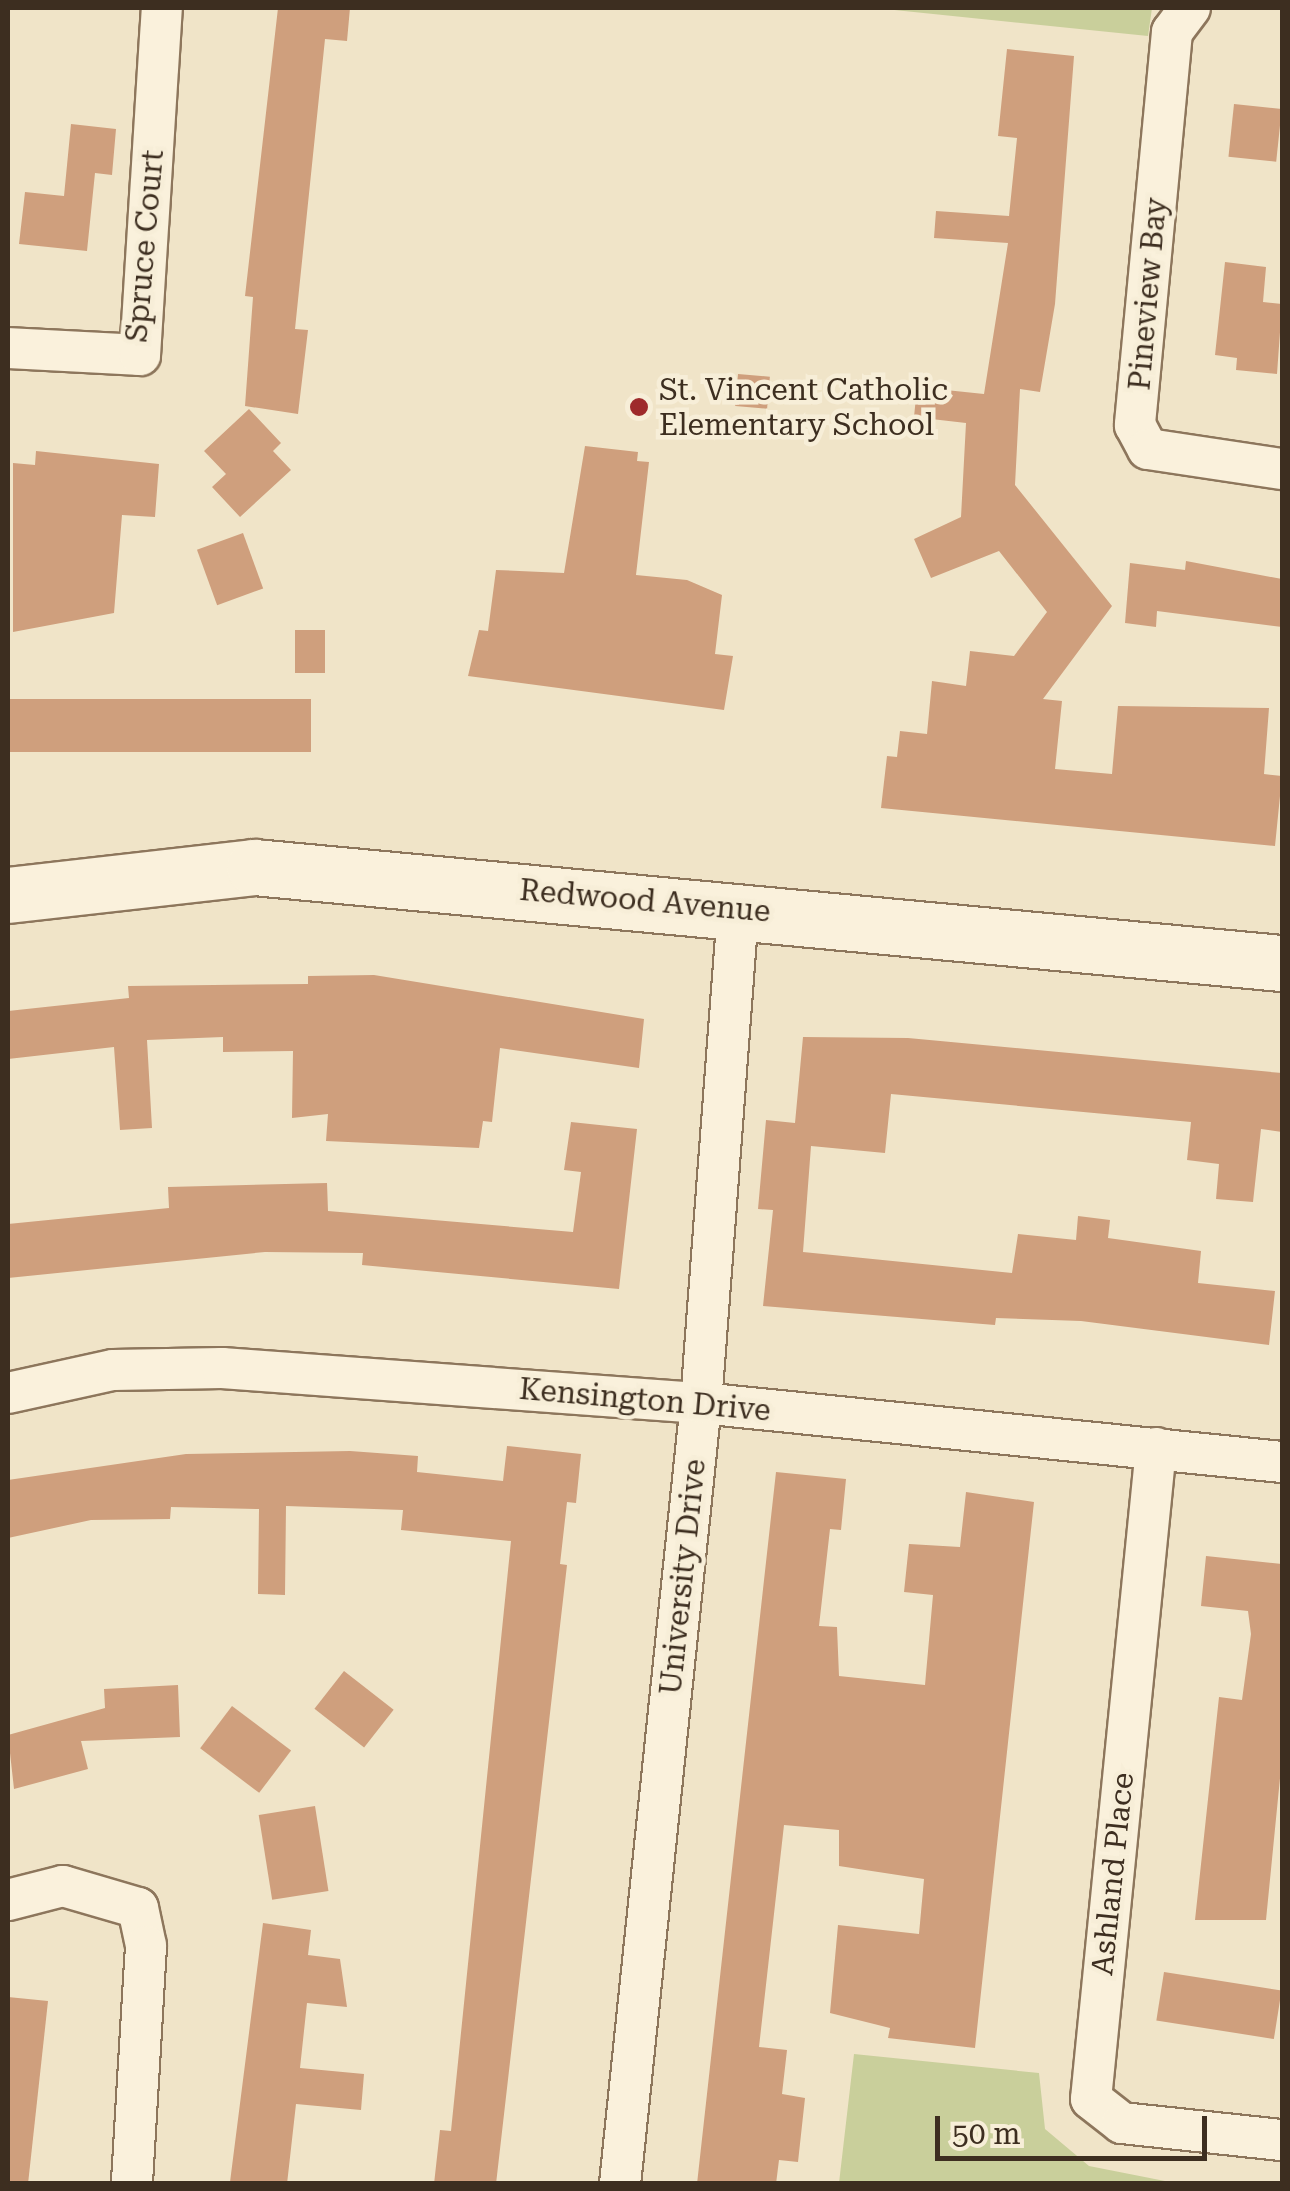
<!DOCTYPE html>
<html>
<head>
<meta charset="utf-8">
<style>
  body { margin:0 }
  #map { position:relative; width:1290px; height:2191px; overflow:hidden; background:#f0e4c8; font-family:"Roboto Serif",serif }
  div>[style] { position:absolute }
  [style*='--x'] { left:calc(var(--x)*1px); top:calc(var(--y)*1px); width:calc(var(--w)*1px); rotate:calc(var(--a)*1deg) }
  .green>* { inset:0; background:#c9cf9b }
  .building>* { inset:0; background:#cf9f7d; transform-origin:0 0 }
  .roads { filter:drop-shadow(2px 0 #8d765c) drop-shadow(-2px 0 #8d765c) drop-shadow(0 2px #8d765c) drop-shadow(0 -2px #8d765c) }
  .street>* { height:40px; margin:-20px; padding:0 20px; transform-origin:20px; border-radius:20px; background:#faf1dc }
  .secondary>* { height:55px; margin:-27.5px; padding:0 27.5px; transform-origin:27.5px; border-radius:27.5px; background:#faf1dc }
  .dots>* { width:28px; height:28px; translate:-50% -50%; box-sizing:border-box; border:5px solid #f7eed8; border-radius:50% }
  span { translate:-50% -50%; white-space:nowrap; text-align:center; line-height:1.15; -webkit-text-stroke:9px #f7eed8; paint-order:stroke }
  .street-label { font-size:30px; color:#3d2e20 }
  .poi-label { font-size:30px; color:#3d2e20 }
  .left { translate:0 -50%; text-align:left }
  .frame { position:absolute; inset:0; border:10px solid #3d2e20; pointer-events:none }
  .scale { position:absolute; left:935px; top:2116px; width:272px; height:45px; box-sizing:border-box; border:5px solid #3d2e20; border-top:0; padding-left:12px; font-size:30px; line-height:35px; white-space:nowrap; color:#3d2e20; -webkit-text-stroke:8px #f7eed8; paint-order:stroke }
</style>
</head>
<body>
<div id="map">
  <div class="green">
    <i style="clip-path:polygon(875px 8px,1152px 8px,1148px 36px)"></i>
    <i style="clip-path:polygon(854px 2054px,1039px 2073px,1045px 2129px,1089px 2166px,1175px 2183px,839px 2183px)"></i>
  </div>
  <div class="building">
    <i style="clip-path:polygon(278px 8px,350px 8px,347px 41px,325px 39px,295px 329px,308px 330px,298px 414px,245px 406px,253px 297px,245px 296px)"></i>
    <i style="clip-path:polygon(1007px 49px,1074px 56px,1055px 304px,1040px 392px,1020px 389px,1015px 485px,1112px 606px,1043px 699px,1062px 701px,1055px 769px,1112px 774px,1118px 706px,1269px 708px,1264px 774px,1282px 776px,1275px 846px,881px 808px,887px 756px,897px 757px,900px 731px,927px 734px,932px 681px,966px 686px,970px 651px,1014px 656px,1047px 612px,999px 551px,931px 578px,914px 539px,961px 517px,966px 423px,914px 417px,917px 387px,984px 394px,1008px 243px,934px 238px,936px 211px,1009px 216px,1017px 138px,998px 136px)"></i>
    <i style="left:1234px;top:104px;width:48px;height:53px;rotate:6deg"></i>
    <i style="clip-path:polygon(71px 124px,116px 129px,112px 175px,95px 173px,87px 251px,19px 244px,25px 192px,64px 196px)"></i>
    <i style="clip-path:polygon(1225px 262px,1266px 267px,1263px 302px,1282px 304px,1277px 374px,1236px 370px,1237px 358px,1215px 355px)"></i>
    <i style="left:738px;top:374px;width:32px;height:32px;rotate:5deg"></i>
    <i style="clip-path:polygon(249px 409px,281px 443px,273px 451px,291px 470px,240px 517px,212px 487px,226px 474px,204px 451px)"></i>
    <i style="clip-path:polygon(585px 446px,638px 452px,637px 461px,649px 462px,636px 575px,687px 580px,722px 595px,715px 654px,733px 656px,724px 710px,468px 676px,479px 630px,488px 631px,496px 570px,564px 573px)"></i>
    <i style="clip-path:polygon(36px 451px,159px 464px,155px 517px,122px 515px,114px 613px,13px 632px,13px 463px,35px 465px)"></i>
    <i style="left:243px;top:533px;width:59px;height:49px;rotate:70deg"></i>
    <i style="clip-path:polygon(1186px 561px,1282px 579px,1282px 627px,1157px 611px,1156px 627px,1125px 623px,1130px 563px,1185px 570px)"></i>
    <i style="left:295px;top:630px;width:30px;height:43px"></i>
    <i style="left:311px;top:699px;width:53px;height:303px;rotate:90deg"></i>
    <i style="clip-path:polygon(374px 975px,644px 1019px,639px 1068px,500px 1048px,492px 1122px,483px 1121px,479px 1148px,326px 1141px,328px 1114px,292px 1118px,293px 1051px,223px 1052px,223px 1037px,147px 1040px,152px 1128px,120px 1130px,114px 1047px,8px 1059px,8px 1011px,129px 998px,128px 986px,308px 984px,308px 976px)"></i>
    <i style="clip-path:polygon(803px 1037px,908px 1038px,1282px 1073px,1282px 1132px,1261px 1129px,1253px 1202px,1216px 1199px,1219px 1164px,1187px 1160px,1191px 1122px,891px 1094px,885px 1153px,811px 1146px,803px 1252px,1012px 1273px,1018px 1234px,1076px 1240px,1078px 1216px,1110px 1220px,1108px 1238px,1201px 1251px,1198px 1283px,1275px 1291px,1269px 1345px,1081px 1321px,996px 1318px,995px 1325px,763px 1306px,773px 1210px,758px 1209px,766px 1120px,795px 1123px)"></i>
    <i style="clip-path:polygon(571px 1122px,637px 1129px,619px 1289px,362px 1265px,363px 1253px,265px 1252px,8px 1278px,8px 1224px,169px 1208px,168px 1187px,327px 1183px,328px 1211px,573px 1232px,581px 1172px,564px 1170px)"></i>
    <i style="clip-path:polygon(507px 1446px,581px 1454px,576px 1503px,567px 1502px,560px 1564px,567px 1565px,496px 2184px,434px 2184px,440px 2130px,451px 2131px,511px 1541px,401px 1530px,403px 1510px,286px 1506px,285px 1595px,258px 1594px,259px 1509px,171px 1507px,170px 1519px,91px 1520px,8px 1538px,8px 1480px,186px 1454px,350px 1451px,418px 1456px,417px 1472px,503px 1481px)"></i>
    <i style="clip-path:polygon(776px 1472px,846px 1479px,841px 1530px,830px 1529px,819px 1626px,837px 1627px,839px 1676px,925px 1685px,933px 1595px,904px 1592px,909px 1544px,960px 1547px,966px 1492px,1034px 1502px,975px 2048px,888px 2038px,890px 2028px,830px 2013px,838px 1925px,919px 1934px,924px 1879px,839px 1866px,839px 1830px,784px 1825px,759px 2047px,787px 2050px,782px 2094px,805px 2098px,798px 2162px,779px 2160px,776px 2184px,697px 2184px)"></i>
    <i style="clip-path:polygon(1206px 1556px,1282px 1564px,1282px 1758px,1266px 1920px,1195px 1920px,1219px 1697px,1242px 1700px,1251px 1634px,1248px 1611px,1201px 1606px)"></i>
    <i style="left:344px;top:1671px;width:63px;height:48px;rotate:38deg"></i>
    <i style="clip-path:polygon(178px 1685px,180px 1737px,81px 1741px,88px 1769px,14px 1789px,8px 1735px,105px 1708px,104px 1689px)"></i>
    <i style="left:232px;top:1706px;width:74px;height:53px;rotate:37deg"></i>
    <i style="left:315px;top:1806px;width:86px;height:57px;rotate:81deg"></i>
    <i style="clip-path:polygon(263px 1923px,311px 1930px,308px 1955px,340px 1959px,347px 2007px,307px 2003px,300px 2068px,364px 2074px,361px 2110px,296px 2104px,287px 2184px,230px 2182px)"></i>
    <i style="left:1164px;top:1972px;width:119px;height:49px;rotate:9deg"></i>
    <i style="clip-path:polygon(8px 1997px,48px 2001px,28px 2184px,8px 2184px)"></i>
  </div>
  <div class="roads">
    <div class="street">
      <i style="--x:1190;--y:8;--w:30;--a:127"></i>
      <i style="--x:1172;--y:32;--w:395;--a:95.4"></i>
      <i style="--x:1135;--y:425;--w:27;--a:62"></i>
      <i style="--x:1148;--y:449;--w:135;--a:8.5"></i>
      <i style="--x:8;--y:348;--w:132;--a:3"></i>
      <i style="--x:140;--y:355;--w:348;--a:-86.4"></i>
      <i style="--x:8;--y:1393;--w:107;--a:-12.4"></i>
      <i style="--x:113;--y:1370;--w:109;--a:-1.1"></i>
      <i style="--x:222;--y:1368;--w:480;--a:4.2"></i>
      <i style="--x:701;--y:1403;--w:584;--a:5.8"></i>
      <i style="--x:1156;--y:1448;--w:654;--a:95.7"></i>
      <i style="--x:1091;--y:2099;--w:39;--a:38"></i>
      <i style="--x:1122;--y:2123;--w:161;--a:6.1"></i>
      <i style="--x:8;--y:1900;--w:57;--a:-14.3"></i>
      <i style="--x:63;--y:1886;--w:78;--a:16.3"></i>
      <i style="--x:138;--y:1908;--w:39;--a:78"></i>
      <i style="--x:146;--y:1946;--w:238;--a:93.4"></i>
      <i style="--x:620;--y:2184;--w:785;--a:-84.08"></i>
      <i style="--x:701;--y:1403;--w:495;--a:-85.7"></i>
    </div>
    <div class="secondary">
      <i style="--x:8;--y:895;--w:248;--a:-6.5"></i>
      <i style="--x:254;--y:867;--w:1032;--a:5.34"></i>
    </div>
  </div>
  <div class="dots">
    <i style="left:639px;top:407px;background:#9e2a2b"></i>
  </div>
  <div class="street-label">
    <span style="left:145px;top:246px;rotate:-85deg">Spruce Court</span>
    <span style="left:1148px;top:294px;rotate:-85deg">Pineview Bay</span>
    <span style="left:645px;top:901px;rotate:5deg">Redwood Avenue</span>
    <span style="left:645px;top:1400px;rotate:5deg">Kensington Drive</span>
    <span style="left:683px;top:1577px;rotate:-84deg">University Drive</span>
    <span style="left:1113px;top:1874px;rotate:-84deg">Ashland Place</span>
  </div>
  <div class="poi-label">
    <span class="left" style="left:659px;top:407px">St. Vincent Catholic<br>Elementary School</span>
  </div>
  <div class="frame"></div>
  <div class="scale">50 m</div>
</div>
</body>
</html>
